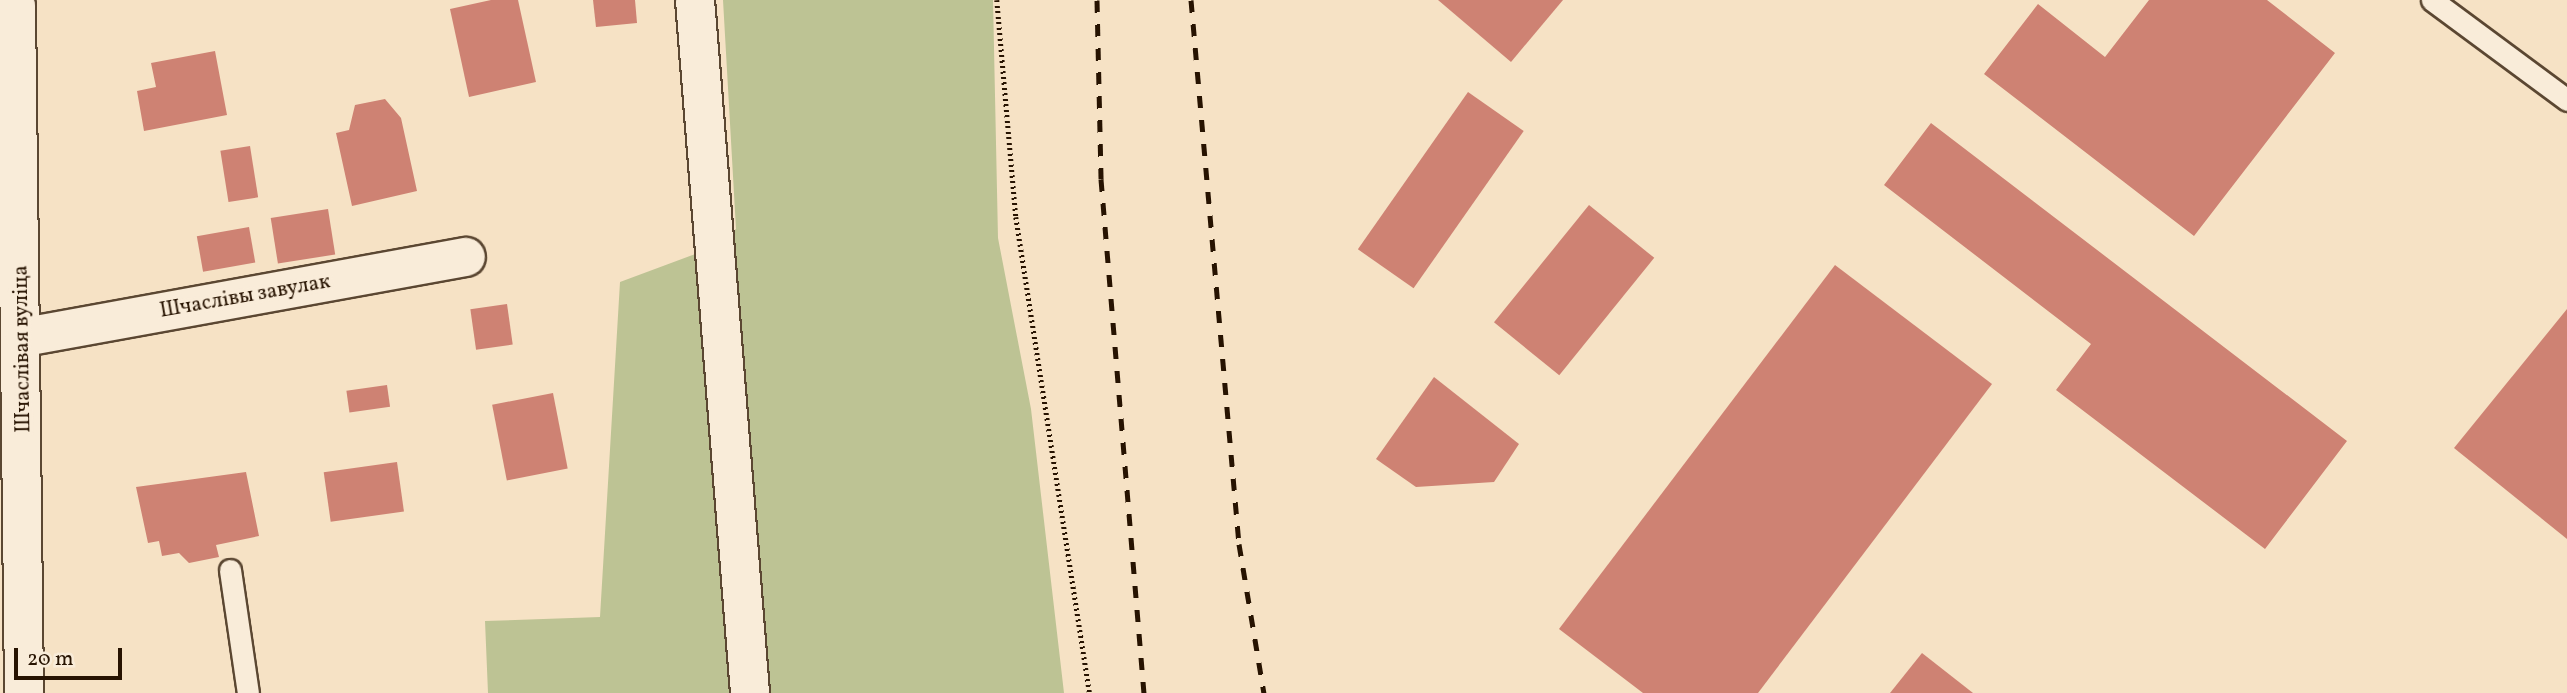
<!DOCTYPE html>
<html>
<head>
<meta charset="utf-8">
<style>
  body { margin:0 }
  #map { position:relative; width:2567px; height:693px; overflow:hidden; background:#f6e2c5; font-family:Vollkorn,serif }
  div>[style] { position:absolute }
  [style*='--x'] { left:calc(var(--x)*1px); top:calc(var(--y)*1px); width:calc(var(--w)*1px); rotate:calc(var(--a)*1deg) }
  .green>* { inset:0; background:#bdc394 }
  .building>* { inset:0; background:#ce8273; transform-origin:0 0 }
  .path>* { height:4.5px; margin-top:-2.25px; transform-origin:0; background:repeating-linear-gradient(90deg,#271301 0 2px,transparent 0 5.5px) }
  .roads { filter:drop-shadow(2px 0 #5b4732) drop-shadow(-2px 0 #5b4732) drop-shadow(0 2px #5b4732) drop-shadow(0 -2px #5b4732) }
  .service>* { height:21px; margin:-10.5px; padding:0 10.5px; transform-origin:10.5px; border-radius:10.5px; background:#f9ecd9 }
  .minor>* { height:38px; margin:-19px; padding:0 19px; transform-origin:19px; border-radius:19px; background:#f9ecd9 }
  .rail>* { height:5px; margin-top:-2.5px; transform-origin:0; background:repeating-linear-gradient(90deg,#271301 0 12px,transparent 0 24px) }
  span { translate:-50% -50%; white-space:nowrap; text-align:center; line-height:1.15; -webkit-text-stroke:7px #f9ecd9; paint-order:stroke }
  .street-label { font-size:21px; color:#271301 }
  .scale { position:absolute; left:14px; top:648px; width:108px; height:32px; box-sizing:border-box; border:4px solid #271301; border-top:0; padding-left:9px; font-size:21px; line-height:24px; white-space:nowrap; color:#271301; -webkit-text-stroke:5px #f9ecd9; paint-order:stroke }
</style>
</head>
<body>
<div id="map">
  <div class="green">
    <i style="clip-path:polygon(723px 0,993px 0,998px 238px,1031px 409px,1064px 693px,488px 693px,485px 621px,600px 617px,620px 282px,706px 250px,736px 229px)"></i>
  </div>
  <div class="building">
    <i style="clip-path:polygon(491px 0,518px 0,536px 82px,469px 97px,450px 9px)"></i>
    <i style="clip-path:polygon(593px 0,635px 0,637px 23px,596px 27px)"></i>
    <i style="clip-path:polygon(1438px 0,1563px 0,1511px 62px)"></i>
    <i style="clip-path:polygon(2149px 0,2267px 0,2335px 53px,2194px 236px,1984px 74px,2038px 4px,2105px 57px)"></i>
    <i style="clip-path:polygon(215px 51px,227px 115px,144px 131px,137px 91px,156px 87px,151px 63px)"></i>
    <i style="left:1468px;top:92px;width:68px;height:192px;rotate:35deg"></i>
    <i style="clip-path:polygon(385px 99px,401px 118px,417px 191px,352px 206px,336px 133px,349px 130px,355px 105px)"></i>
    <i style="clip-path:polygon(1931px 123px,2347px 441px,2265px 549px,2056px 390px,2091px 344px,1884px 185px)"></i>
    <i style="left:250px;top:146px;width:52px;height:30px;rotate:81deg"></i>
    <i style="left:1589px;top:205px;width:84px;height:151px;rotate:39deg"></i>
    <i style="left:328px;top:209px;width:46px;height:58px;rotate:81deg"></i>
    <i style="left:249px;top:227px;width:36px;height:53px;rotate:80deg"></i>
    <i style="clip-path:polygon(1835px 265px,1992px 384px,1758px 693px,1643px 693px,1559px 629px)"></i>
    <i style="left:507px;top:304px;width:41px;height:37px;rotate:82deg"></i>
    <i style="clip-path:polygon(2567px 309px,2567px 539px,2454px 448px)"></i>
    <i style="clip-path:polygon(1434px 377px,1519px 444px,1494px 482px,1416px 487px,1376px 459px)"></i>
    <i style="left:387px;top:385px;width:22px;height:41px;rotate:82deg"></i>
    <i style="left:553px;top:393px;width:77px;height:62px;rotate:79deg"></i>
    <i style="left:397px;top:462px;width:50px;height:74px;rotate:82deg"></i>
    <i style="clip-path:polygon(246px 472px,259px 536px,216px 545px,219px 557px,189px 563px,179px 553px,162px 556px,159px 541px,148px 543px,136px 487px)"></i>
    <i style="clip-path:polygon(1922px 653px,1973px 693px,1890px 693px)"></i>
  </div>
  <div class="path">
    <i style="--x:997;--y:0;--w:218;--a:85"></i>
    <i style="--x:1016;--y:217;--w:482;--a:81.2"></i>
  </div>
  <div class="roads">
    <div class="service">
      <i style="--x:2432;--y:0;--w:168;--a:36.5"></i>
      <i style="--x:230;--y:570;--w:124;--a:81.7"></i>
    </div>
    <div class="minor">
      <i style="--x:695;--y:0;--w:695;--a:85.46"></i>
      <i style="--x:16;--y:6;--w:687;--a:89.33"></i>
      <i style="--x:25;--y:337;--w:448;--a:-10.3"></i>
    </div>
  </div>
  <div class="rail">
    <i style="--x:1097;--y:0;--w:179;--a:88.7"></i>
    <i style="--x:1101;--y:179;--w:516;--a:85.22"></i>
    <i style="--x:1191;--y:0;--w:546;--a:84.96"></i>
    <i style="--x:1239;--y:544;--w:151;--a:80.5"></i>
  </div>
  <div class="street-label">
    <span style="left:245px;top:297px;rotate:-10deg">Шчаслівы завулак</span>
    <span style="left:23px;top:349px;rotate:-91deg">Шчаслівая вуліца</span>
  </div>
  <div class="scale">20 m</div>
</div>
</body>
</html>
